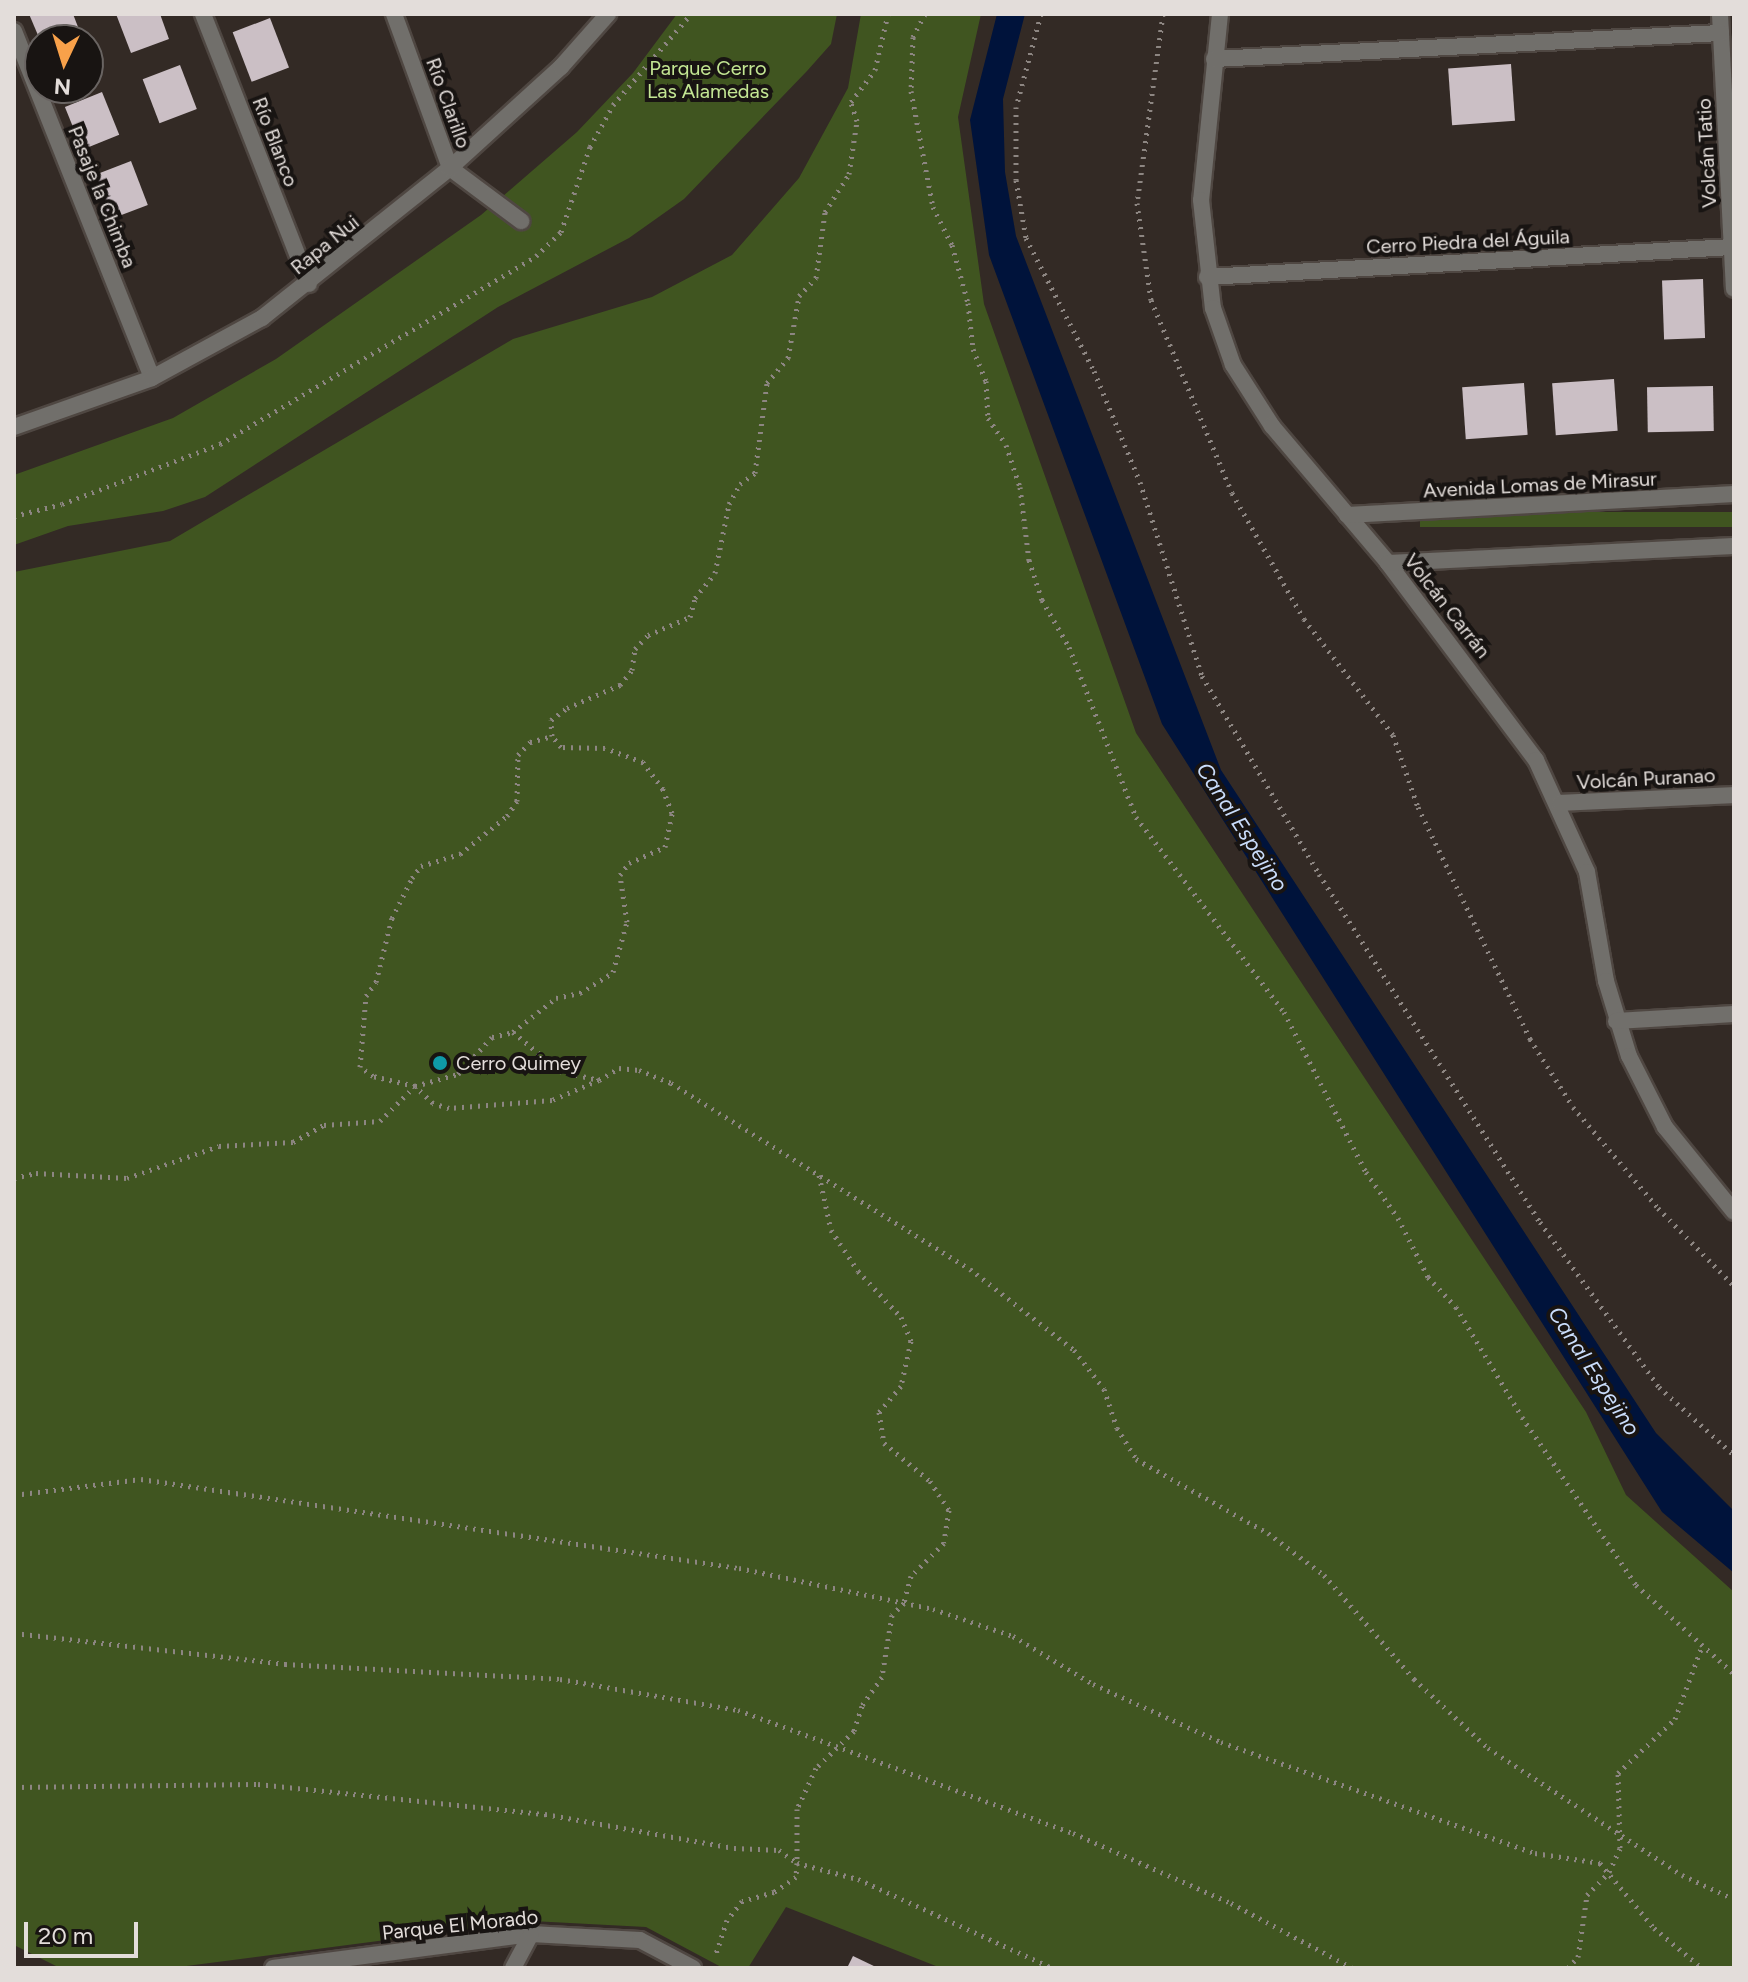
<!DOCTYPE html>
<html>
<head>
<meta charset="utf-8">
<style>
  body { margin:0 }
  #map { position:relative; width:1748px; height:1982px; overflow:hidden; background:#332a25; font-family:Figtree,sans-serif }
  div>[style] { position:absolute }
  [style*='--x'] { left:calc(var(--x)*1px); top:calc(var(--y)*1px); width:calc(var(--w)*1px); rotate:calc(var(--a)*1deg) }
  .green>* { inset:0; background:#405520; transform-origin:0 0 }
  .water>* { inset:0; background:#00133b }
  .building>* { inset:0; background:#cbbfc5; transform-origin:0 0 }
  .path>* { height:5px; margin-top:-2.5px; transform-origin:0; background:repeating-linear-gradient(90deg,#8d8682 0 2px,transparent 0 8px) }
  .roads { filter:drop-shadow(2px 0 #4f4742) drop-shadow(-2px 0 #4f4742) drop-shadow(0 2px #4f4742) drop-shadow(0 -2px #4f4742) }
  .minor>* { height:16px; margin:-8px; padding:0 8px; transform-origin:8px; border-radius:8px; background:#716f6b }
  .dots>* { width:22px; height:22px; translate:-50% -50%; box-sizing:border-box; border:4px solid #181412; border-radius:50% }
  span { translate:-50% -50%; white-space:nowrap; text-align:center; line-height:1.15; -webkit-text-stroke:8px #181412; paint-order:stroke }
  .park-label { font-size:20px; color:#c3e693 }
  .street-label { font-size:20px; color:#e3ddda }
  .poi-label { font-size:20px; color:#e3ddda }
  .left { translate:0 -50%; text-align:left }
  .water-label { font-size:22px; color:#c9dcfa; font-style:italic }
  .frame { position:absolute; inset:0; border:16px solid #e3ddda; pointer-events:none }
  .north { position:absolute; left:24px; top:24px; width:80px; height:80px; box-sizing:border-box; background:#181412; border:2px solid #696462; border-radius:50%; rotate:184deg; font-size:22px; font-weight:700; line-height:32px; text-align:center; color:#e3ddda }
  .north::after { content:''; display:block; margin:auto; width:28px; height:36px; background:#f8a14a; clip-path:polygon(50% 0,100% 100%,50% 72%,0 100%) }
  .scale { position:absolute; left:24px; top:1922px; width:114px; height:36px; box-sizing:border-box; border:4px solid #e3ddda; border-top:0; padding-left:10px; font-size:24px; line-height:28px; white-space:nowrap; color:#e3ddda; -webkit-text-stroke:6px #181412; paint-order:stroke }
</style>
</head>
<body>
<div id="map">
  <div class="green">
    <i style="clip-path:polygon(677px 14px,837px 14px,831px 44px,807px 71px,684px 199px,629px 238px,498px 307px,205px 497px,163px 511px,68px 526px,14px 545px,14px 475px,173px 418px,276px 359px,481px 215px,577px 132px,633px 73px)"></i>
    <i style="clip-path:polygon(861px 14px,981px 14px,958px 117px,984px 304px,1136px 733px,1586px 1412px,1626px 1495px,1734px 1592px,1734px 1968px,941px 1968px,786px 1907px,748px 1968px,723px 1968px,646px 1927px,532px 1921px,171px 1968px,60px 1968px,14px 1945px,14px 572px,170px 541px,513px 339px,652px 297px,732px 255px,799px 178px,848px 88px)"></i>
    <i style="left:1734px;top:512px;width:15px;height:314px;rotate:90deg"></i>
  </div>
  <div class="water">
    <i style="clip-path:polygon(997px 14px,1025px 14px,1003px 99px,1005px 172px,1016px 236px,1221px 770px,1656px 1433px,1734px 1511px,1734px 1573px,1662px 1512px,1162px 724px,989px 255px,970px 120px)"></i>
  </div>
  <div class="building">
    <i style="clip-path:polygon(29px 14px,73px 14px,83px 40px,40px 40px)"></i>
    <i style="clip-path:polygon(116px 14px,160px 14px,169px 39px,131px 53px)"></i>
    <i style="left:270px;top:18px;width:53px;height:40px;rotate:69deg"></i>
    <i style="left:1511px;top:64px;width:57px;height:63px;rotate:86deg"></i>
    <i style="left:180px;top:65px;width:47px;height:40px;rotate:69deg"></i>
    <i style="left:102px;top:92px;width:46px;height:40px;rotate:68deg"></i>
    <i style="left:131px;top:161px;width:47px;height:41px;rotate:69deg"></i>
    <i style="left:1703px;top:279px;width:59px;height:41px;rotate:88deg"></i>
    <i style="left:1614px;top:379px;width:52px;height:62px;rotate:86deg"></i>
    <i style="left:1524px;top:383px;width:52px;height:62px;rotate:86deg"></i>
    <i style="left:1713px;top:386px;width:45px;height:66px;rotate:89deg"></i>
    <i style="clip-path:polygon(853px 1956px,878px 1968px,847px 1968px)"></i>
  </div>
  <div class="path">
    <i style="--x:925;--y:14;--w:26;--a:118"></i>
    <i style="--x:913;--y:37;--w:54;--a:92.1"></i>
    <i style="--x:911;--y:91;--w:118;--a:79.3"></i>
    <i style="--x:933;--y:207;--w:42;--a:63.4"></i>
    <i style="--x:952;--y:245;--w:60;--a:74.6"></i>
    <i style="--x:968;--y:303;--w:46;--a:83.8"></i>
    <i style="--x:973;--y:349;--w:35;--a:68"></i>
    <i style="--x:986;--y:381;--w:37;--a:87"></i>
    <i style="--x:988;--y:418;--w:32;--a:56"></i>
    <i style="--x:1006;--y:445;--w:44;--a:71.6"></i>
    <i style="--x:1020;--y:487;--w:74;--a:83"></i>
    <i style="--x:1029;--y:560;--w:42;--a:72"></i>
    <i style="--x:1042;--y:600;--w:54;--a:60.1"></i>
    <i style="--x:1069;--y:647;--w:183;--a:68.5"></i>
    <i style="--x:1136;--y:817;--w:245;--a:52.8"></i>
    <i style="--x:1284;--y:1012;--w:180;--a:62.9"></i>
    <i style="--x:1366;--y:1172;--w:56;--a:55.2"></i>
    <i style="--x:1398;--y:1218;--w:66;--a:63"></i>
    <i style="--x:1428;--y:1277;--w:41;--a:47"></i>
    <i style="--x:1456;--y:1307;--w:128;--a:59"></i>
    <i style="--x:1522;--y:1417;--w:203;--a:55.8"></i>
    <i style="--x:1636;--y:1585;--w:132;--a:42.2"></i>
    <i style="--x:1041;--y:14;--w:96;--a:105"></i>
    <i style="--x:1016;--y:107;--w:73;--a:90"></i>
    <i style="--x:1016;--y:180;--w:59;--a:80.2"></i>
    <i style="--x:1026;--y:238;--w:149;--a:62.9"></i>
    <i style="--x:1094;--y:371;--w:120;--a:67.5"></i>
    <i style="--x:1140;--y:482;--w:204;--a:72.3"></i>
    <i style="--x:1202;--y:676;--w:230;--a:59.4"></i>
    <i style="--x:1319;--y:874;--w:412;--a:57.6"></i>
    <i style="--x:1540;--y:1222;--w:203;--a:54.2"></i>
    <i style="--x:1659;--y:1387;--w:101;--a:42.2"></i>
    <i style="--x:1163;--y:14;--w:191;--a:97.8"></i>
    <i style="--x:1137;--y:203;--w:98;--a:81.8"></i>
    <i style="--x:1151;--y:300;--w:209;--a:67.2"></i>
    <i style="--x:1232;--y:493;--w:145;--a:60.3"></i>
    <i style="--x:1304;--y:619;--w:146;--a:52.5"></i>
    <i style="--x:1393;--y:735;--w:76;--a:70.9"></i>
    <i style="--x:1418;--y:807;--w:258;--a:64.2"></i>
    <i style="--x:1530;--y:1039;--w:80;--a:57.7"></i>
    <i style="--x:1573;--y:1107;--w:132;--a:49.9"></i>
    <i style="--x:1658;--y:1208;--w:109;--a:45.7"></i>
    <i style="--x:14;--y:516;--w:49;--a:-14"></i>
    <i style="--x:62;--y:504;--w:169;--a:-20.8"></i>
    <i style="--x:220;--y:444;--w:368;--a:-30.7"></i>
    <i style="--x:536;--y:256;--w:35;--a:-44"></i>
    <i style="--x:561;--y:232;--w:90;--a:-71.2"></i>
    <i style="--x:590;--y:147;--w:48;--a:-61.3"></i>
    <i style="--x:613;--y:105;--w:120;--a:-49.4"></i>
    <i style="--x:513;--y:1032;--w:61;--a:39.7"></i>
    <i style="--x:560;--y:1071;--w:40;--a:13"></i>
    <i style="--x:599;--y:1080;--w:51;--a:156.9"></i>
    <i style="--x:552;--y:1100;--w:103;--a:175.6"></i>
    <i style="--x:449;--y:1108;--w:17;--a:-163"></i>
    <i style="--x:433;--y:1103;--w:25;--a:-137"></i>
    <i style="--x:415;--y:1086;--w:43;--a:-166.6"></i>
    <i style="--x:373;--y:1076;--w:16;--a:-145"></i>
    <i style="--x:360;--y:1067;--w:71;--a:-85.2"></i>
    <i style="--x:366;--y:996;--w:17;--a:-54"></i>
    <i style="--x:376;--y:982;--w:66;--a:-76"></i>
    <i style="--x:392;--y:918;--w:45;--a:-63.4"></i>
    <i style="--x:412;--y:878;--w:15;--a:-53"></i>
    <i style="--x:421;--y:866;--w:41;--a:-17.1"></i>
    <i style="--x:460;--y:854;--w:60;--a:-39"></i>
    <i style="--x:507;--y:816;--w:18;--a:-56"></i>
    <i style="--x:517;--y:801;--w:46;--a:-88.8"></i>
    <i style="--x:518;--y:755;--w:18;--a:-47"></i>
    <i style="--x:530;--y:742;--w:23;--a:-15"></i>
    <i style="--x:599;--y:1080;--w:23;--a:-31"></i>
    <i style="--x:619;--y:1068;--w:20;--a:6"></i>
    <i style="--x:639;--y:1070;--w:35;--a:22"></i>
    <i style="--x:671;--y:1083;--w:352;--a:31.9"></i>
    <i style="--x:970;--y:1269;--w:132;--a:37.9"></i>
    <i style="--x:1074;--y:1350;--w:49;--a:52.4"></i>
    <i style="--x:1104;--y:1389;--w:41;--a:71.6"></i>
    <i style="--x:1117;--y:1428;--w:36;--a:58"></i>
    <i style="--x:1136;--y:1459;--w:151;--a:29.3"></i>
    <i style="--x:1268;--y:1533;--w:70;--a:36.9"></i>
    <i style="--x:1324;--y:1575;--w:138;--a:49.1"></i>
    <i style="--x:1414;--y:1679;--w:101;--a:43"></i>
    <i style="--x:1488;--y:1748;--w:232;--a:33.2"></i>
    <i style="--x:1682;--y:1875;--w:57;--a:24.8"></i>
    <i style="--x:819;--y:1175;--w:56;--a:77.7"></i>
    <i style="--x:831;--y:1230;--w:49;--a:56.6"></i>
    <i style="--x:858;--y:1271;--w:63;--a:46.9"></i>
    <i style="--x:901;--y:1317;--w:26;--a:67"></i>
    <i style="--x:911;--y:1341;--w:46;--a:102.5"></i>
    <i style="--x:901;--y:1386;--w:34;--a:130"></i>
    <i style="--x:879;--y:1412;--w:31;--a:81"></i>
    <i style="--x:884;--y:1443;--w:60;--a:39.6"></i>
    <i style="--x:930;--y:1481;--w:35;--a:57"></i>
    <i style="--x:949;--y:1510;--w:33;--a:99"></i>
    <i style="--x:944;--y:1543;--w:47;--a:135"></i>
    <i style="--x:911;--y:1576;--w:28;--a:105"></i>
    <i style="--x:904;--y:1603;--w:17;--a:135"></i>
    <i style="--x:892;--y:1615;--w:63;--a:99.2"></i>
    <i style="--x:882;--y:1677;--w:35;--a:125"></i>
    <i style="--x:862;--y:1706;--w:26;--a:108"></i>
    <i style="--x:854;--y:1731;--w:53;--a:135.8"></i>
    <i style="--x:816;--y:1768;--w:45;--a:114.9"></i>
    <i style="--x:797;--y:1809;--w:54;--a:90"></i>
    <i style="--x:797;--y:1863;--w:63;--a:14.7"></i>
    <i style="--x:858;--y:1879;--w:213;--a:24.6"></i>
    <i style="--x:14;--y:1178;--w:23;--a:-13"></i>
    <i style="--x:36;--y:1173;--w:91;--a:3.1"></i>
    <i style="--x:127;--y:1178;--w:97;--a:-19.2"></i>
    <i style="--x:219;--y:1146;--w:74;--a:-3.1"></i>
    <i style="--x:293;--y:1142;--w:35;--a:-29"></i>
    <i style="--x:324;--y:1125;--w:56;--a:-4.1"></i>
    <i style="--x:380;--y:1121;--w:49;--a:-45"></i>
    <i style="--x:415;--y:1086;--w:45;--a:-15.6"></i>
    <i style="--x:458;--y:1074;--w:50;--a:-47.4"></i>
    <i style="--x:492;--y:1037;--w:22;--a:-13"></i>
    <i style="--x:513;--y:1032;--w:55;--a:-38.3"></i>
    <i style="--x:556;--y:998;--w:25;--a:-12"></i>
    <i style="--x:580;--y:993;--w:39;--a:-32"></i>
    <i style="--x:613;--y:972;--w:52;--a:-74.4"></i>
    <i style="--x:627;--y:922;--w:48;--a:-98.5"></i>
    <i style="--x:620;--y:875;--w:15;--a:-53"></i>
    <i style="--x:629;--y:863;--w:39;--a:-24"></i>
    <i style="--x:665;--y:847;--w:35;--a:-78"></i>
    <i style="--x:672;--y:813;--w:26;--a:-111"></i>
    <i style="--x:663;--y:789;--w:34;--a:-127"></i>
    <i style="--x:643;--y:762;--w:40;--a:-159.8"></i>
    <i style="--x:605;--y:748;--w:44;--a:-178.7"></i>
    <i style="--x:561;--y:747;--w:14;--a:-129"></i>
    <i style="--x:552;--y:736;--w:16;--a:-94"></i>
    <i style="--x:551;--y:720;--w:20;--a:-37"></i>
    <i style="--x:567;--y:708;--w:58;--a:-23.5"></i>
    <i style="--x:620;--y:685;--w:19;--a:-51"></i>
    <i style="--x:632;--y:670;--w:21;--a:-82"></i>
    <i style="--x:635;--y:649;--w:19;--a:-47"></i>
    <i style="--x:648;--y:635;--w:46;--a:-23.2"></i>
    <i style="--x:690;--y:617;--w:20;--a:-75"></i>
    <i style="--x:695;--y:598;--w:32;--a:-51"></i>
    <i style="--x:715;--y:573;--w:70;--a:-78.5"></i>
    <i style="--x:729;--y:504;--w:23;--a:-61"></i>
    <i style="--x:740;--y:484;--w:19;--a:-36"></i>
    <i style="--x:755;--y:473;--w:91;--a:-82.4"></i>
    <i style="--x:767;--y:383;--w:33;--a:-50"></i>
    <i style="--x:788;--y:358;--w:63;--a:-79.9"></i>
    <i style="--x:799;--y:296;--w:25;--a:-47"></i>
    <i style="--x:816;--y:278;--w:67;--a:-82.2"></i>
    <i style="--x:825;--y:212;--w:45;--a:-57.7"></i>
    <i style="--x:849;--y:174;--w:54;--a:-81.4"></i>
    <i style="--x:857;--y:121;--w:20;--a:-108"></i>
    <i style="--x:851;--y:102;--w:40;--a:-53"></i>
    <i style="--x:875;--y:70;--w:57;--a:-76.9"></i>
    <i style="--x:14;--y:1495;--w:128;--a:-7.2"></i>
    <i style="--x:141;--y:1479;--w:605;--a:8.47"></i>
    <i style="--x:739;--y:1568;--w:198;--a:11.9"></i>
    <i style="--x:933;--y:1609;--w:84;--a:18.6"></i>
    <i style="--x:1013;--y:1636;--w:93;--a:31"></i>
    <i style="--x:1093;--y:1684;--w:141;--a:24.4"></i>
    <i style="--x:1221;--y:1742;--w:333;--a:19.5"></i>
    <i style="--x:1535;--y:1853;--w:66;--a:8.7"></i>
    <i style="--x:1600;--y:1863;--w:85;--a:50.3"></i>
    <i style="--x:1654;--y:1928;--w:62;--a:39.8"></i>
    <i style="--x:14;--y:1633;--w:273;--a:6.5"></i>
    <i style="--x:285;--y:1664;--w:275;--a:3.1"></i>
    <i style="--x:560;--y:1679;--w:181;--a:9.9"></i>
    <i style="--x:738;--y:1710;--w:357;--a:20.2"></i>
    <i style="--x:1073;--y:1833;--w:173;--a:23.9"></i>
    <i style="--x:1231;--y:1903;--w:137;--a:28.2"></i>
    <i style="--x:14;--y:1787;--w:244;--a:-0.7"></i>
    <i style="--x:258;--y:1784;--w:289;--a:6"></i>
    <i style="--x:545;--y:1814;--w:192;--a:10.2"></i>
    <i style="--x:734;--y:1848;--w:45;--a:2.5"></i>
    <i style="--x:779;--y:1850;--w:22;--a:36"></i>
    <i style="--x:797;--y:1863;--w:14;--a:94"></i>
    <i style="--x:796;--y:1877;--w:27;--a:146"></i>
    <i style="--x:774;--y:1892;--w:33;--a:164"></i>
    <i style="--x:742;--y:1901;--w:24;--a:128"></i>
    <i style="--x:727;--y:1920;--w:38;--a:108"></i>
    <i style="--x:1568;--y:1968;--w:15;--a:-48"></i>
    <i style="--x:1578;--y:1957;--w:63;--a:-81.7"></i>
    <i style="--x:1587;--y:1895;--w:32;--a:-46"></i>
    <i style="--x:1609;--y:1872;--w:26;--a:-65"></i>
    <i style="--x:1620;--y:1848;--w:75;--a:-91.5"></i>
    <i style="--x:1618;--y:1773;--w:79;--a:-43.5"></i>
    <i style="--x:1675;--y:1719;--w:75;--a:-69.6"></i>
  </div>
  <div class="roads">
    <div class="minor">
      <i style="--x:203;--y:14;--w:290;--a:68.6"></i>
      <i style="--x:394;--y:14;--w:164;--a:70"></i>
      <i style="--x:450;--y:168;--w:89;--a:36.7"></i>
      <i style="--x:1220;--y:14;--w:187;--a:95.8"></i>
      <i style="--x:1201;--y:200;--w:109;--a:83.7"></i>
      <i style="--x:1213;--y:308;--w:60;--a:70.7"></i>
      <i style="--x:1233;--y:365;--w:72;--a:57.4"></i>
      <i style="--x:1272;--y:426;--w:180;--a:49.7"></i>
      <i style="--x:1388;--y:563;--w:246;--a:53.1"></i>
      <i style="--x:1536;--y:760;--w:123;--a:65.5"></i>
      <i style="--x:1587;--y:872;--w:111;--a:80.1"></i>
      <i style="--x:1606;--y:981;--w:78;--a:73"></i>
      <i style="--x:1629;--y:1056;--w:80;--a:63.1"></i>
      <i style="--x:1665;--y:1127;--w:109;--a:50.9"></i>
      <i style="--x:1720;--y:14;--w:275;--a:87.1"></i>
      <i style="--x:14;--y:31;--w:373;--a:68.3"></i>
      <i style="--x:1214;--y:59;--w:508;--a:-2.94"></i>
      <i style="--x:1207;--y:277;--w:526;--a:-3.27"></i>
      <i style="--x:14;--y:427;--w:146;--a:-19.5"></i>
      <i style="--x:152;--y:378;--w:125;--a:-28.6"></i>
      <i style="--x:262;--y:318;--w:241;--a:-38.6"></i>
      <i style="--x:450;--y:168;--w:150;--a:-42.3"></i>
      <i style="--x:561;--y:67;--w:71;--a:-48.4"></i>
      <i style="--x:1347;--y:515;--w:388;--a:-3.1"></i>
      <i style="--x:1388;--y:563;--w:346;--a:-2.8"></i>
      <i style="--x:1560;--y:803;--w:174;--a:-2.6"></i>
      <i style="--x:1616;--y:1021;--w:118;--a:-3.4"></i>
      <i style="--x:273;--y:1968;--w:260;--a:-7.5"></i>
      <i style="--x:531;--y:1934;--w:109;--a:3.2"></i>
      <i style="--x:640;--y:1940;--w:60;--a:27.8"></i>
      <i style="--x:513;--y:1968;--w:38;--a:-62"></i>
    </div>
  </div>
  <div class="dots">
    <i style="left:440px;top:1063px;background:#0f9aa8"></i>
  </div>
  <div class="park-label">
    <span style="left:708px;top:80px">Parque Cerro<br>Las Alamedas</span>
  </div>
  <div class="street-label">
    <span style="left:448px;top:103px;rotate:70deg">Río Clarillo</span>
    <span style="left:275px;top:142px;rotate:69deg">Río Blanco</span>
    <span style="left:1707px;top:153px;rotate:-93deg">Volcán Tatio</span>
    <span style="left:102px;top:197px;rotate:68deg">Pasaje la Chimba</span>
    <span style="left:1468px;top:242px;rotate:-3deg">Cerro Piedra del Águila</span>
    <span style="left:325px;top:245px;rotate:-39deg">Rapa Nui</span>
    <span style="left:1540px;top:485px;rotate:-3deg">Avenida Lomas de Mirasur</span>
    <span style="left:1447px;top:606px;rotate:52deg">Volcán Carrán</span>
    <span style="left:1646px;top:779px;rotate:-3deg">Volcán Puranao</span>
    <span style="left:460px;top:1925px;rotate:-6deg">Parque El Morado</span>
  </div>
  <div class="poi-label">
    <span class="left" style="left:456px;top:1063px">Cerro Quimey</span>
  </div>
  <div class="water-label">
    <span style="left:1242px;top:827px;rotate:57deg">Canal Espejino</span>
    <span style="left:1594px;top:1371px;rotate:57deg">Canal Espejino</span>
  </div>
  <div class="frame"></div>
  <div class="north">N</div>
  <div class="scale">20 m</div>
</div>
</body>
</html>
